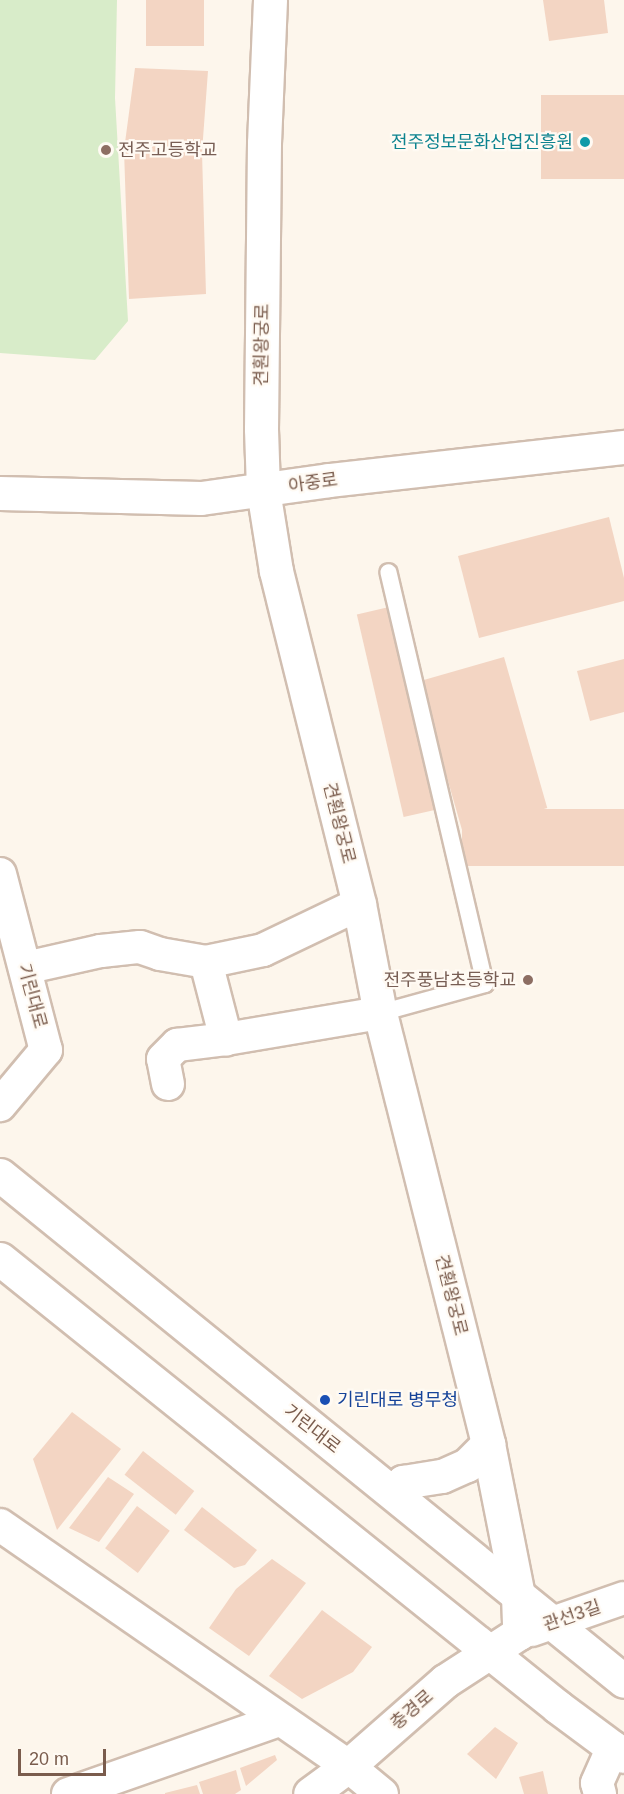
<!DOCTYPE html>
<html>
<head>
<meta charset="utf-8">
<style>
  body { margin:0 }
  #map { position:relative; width:624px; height:1794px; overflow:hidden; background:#fdf6ec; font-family:Arial,"Noto Sans KR",sans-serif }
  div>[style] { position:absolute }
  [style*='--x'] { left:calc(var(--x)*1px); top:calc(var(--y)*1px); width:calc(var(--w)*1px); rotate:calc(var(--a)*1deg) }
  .green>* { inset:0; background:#d8ecc9 }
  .building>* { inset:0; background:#f3d5c3; transform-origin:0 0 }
  .roads { filter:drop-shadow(2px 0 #d1beb0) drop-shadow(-2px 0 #d1beb0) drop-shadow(0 2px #d1beb0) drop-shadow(0 -2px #d1beb0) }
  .service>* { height:16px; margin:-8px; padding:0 8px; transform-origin:8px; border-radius:8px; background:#fff }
  .minor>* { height:32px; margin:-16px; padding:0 16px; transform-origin:16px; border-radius:16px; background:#fff }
  .tertiary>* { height:33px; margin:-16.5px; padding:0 16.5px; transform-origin:16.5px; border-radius:16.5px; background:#fff }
  .dots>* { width:16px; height:16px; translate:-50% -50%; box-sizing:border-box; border:3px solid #fffaf3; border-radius:50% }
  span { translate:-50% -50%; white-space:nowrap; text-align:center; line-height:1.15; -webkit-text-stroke:4.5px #fffaf3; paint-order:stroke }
  .culture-label { font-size:18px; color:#0d838f }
  .right { translate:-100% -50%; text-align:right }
  .education-label { font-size:18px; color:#785e54 }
  .left { translate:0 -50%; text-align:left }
  .street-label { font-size:18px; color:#7a5c4d }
  .transit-label { font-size:18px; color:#164399 }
  .scale { position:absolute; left:18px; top:1749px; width:88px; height:27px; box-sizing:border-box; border:3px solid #7a5c4d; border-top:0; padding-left:8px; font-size:18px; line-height:21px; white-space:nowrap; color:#7a5c4d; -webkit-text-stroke:4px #fffaf3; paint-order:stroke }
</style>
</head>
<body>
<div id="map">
  <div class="green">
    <i style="clip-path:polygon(0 0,117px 0,115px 98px,128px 321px,95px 360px,0 353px)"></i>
  </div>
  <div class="building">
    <i style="left:146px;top:0;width:58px;height:46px"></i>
    <i style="clip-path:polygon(543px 0,604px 0,608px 33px,549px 41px)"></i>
    <i style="clip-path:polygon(135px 68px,208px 71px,202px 152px,206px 294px,129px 299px,124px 150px)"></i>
    <i style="left:624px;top:95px;width:84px;height:83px;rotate:90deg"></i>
    <i style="clip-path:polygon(609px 517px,624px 578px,624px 601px,479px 638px,458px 556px)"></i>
    <i style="left:389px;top:607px;width:208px;height:33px;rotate:77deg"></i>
    <i style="left:504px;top:657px;width:157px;height:88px;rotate:74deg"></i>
    <i style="clip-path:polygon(624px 659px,624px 712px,590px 721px,577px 671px)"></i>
    <i style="left:624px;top:809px;width:57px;height:162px;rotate:90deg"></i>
    <i style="clip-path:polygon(72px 1412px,121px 1449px,57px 1530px,33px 1459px)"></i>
    <i style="left:143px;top:1451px;width:65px;height:30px;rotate:38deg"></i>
    <i style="clip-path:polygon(108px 1477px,134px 1494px,99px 1542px,69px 1528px)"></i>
    <i style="left:137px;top:1506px;width:41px;height:53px;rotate:37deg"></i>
    <i style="clip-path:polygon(202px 1507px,257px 1550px,245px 1565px,234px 1568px,184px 1530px)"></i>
    <i style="clip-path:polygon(272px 1559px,306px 1583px,249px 1656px,209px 1628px,236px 1589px)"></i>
    <i style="clip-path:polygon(322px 1610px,372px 1647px,353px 1672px,302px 1699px,269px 1676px)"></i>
    <i style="clip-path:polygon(495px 1727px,518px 1743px,496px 1779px,467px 1754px)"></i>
    <i style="clip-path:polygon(275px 1755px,277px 1760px,246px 1786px,240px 1768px)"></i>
    <i style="clip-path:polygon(236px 1770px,241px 1790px,235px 1794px,203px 1794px,199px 1782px)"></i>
    <i style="clip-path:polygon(543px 1771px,548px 1794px,524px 1794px,519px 1777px)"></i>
    <i style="clip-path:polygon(197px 1785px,200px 1794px,165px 1794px,165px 1793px)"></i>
  </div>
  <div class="roads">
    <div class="service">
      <i style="--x:380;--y:1013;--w:109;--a:-15.4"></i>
      <i style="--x:485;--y:984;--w:423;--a:-103.2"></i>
    </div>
    <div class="minor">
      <i style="--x:0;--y:874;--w:182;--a:75.4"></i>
      <i style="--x:46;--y:1050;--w:72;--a:129.9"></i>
      <i style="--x:206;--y:962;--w:80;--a:75.4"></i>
      <i style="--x:226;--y:1039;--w:156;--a:-9.6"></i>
      <i style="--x:25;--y:968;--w:78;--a:-12.6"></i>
      <i style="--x:101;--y:951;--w:39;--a:-6"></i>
      <i style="--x:140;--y:947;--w:21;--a:19"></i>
      <i style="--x:160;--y:954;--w:47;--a:9.9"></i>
      <i style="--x:206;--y:962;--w:58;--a:-11.9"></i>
      <i style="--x:263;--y:950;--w:106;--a:-25.6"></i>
      <i style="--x:168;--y:1084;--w:25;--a:-101"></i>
      <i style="--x:163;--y:1059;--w:20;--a:-45"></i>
      <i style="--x:177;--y:1045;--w:49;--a:-7"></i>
      <i style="--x:0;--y:1525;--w:423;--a:34.7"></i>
      <i style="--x:348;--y:1766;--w:44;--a:39.5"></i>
      <i style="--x:532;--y:1630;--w:97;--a:-19.2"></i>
      <i style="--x:68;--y:1794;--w:224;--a:-19.3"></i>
      <i style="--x:600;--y:1794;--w:11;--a:-105"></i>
      <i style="--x:597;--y:1783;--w:39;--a:-66"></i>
    </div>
    <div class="tertiary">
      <i style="--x:270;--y:0;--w:143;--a:92.4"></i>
      <i style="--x:264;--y:143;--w:286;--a:90.6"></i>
      <i style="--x:261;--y:429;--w:61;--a:88.1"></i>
      <i style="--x:263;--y:490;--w:82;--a:80.9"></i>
      <i style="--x:276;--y:571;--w:343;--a:76"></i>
      <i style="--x:359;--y:904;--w:111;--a:79.1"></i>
      <i style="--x:380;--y:1013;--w:444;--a:75.9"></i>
      <i style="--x:488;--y:1444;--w:154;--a:78.8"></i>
      <i style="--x:518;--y:1595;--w:38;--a:88"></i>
      <i style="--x:519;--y:1633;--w:88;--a:147"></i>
      <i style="--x:445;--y:1681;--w:129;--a:138.8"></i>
      <i style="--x:348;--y:1766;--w:47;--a:143.6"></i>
      <i style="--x:0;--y:493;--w:201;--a:1.4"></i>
      <i style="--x:201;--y:498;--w:129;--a:-8"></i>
      <i style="--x:329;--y:480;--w:297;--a:-6.4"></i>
      <i style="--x:0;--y:1175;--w:803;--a:39.04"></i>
      <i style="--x:0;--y:1259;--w:716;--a:38.76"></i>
      <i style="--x:558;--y:1707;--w:82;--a:36.6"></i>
      <i style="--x:396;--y:1495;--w:15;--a:-62"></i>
      <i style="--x:403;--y:1482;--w:39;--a:-9"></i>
      <i style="--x:442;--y:1476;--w:27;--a:-24"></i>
      <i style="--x:467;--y:1465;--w:30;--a:-45"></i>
    </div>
  </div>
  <div class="dots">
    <i style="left:585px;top:142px;background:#0f9aa8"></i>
    <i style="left:106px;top:150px;background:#8d6e63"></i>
    <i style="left:528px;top:980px;background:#8d6e63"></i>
    <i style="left:325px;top:1400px;background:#1a4fb4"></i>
  </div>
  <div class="culture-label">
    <span class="right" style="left:573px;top:142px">전주정보문화산업진흥원</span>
  </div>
  <div class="education-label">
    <span class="left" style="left:118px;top:150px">전주고등학교</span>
    <span class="right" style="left:516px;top:980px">전주풍남초등학교</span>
  </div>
  <div class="street-label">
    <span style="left:262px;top:345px;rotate:-89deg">견훤왕궁로</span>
    <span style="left:313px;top:483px;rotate:-8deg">아중로</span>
    <span style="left:339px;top:823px;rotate:76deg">견훤왕궁로</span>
    <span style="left:32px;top:996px;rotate:75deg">기린대로</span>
    <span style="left:451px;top:1295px;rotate:76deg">견훤왕궁로</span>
    <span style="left:312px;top:1429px;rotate:38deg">기린대로</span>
    <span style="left:572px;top:1616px;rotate:-19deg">관선3길</span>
    <span style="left:412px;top:1710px;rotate:-41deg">충경로</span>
  </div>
  <div class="transit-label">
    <span class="left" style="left:337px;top:1400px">기린대로 병무청</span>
  </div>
  <div class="scale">20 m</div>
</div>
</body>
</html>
